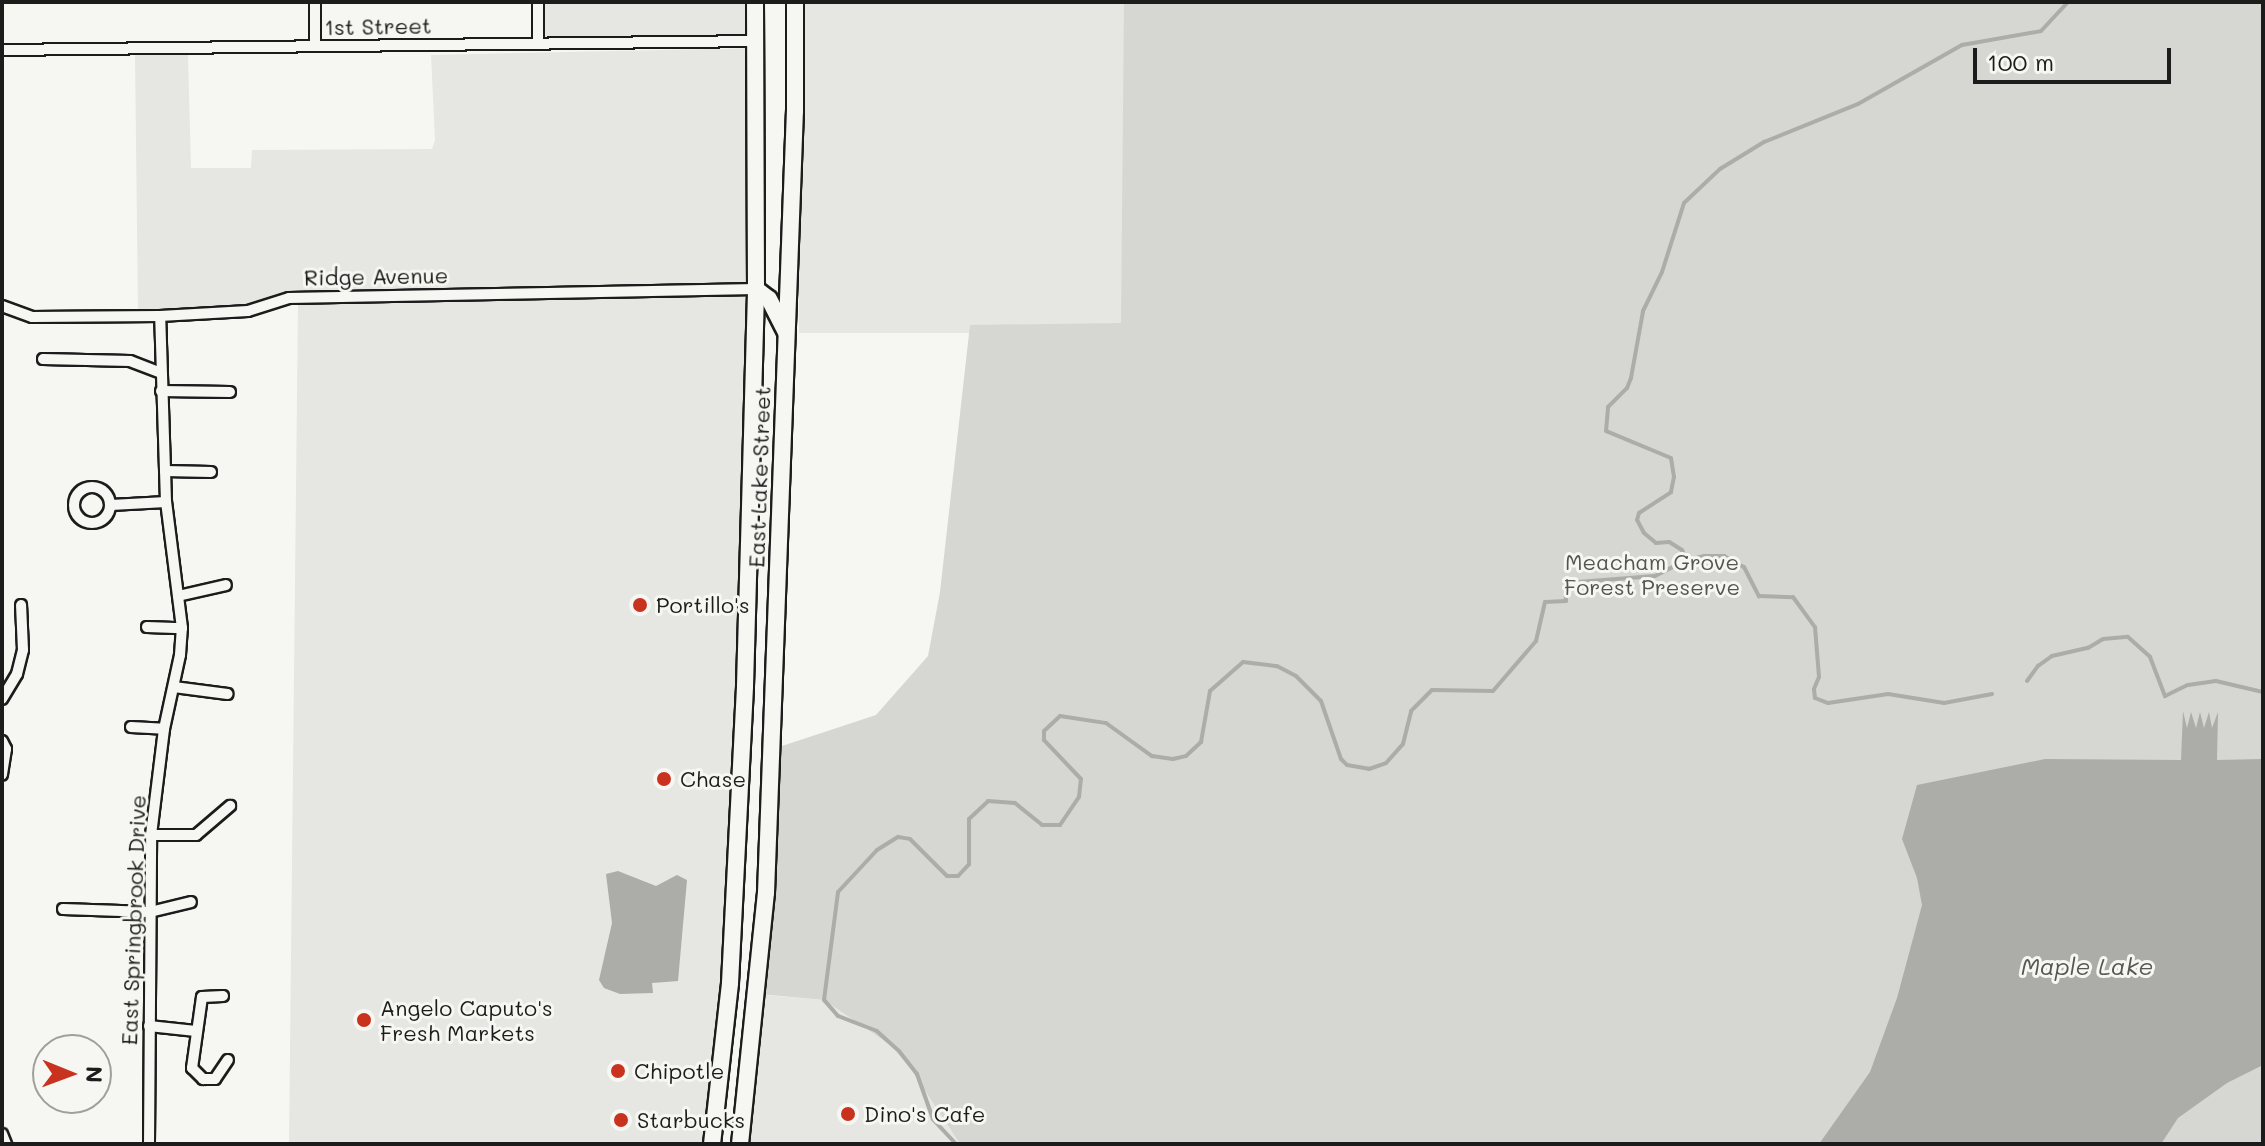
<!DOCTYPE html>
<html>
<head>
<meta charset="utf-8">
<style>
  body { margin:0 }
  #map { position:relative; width:2265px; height:1146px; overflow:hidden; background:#f6f6f2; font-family:Mali,sans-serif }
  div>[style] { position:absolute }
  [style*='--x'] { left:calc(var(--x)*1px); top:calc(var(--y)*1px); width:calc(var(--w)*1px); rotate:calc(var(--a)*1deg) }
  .built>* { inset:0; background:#e6e6e2; transform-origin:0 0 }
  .green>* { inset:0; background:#d6d6d2 }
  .water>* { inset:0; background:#acaca9 }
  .stream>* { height:4px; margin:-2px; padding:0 2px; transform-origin:2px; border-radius:2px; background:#acaca9 }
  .roads { filter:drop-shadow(2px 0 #1c1c1c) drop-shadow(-2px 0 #1c1c1c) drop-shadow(0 2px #1c1c1c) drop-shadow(0 -2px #1c1c1c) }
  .minor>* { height:10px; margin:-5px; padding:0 5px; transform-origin:5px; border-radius:5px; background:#f6f6f2 }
  .minor>.ring { margin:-5px; padding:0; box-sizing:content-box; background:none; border:10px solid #f6f6f2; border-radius:50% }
  .primary>* { height:16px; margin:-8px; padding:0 8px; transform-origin:8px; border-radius:8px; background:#f6f6f2 }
  .dots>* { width:22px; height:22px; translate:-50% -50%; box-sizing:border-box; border:4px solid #f6f6f2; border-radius:50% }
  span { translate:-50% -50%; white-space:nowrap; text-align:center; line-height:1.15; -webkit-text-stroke:6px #f6f6f2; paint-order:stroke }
  .street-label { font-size:22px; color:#1c1c1c }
  .park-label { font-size:22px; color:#545453 }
  .poi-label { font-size:22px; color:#1c1c1c }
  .left { translate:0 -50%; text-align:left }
  .water-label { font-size:24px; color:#565654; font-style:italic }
  .frame { position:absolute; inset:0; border:4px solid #1c1c1c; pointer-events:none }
  .north { position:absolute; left:32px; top:1034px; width:80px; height:80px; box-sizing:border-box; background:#f6f6f2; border:2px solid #9f9f9c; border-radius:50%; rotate:91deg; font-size:22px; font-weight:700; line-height:32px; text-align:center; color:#1c1c1c }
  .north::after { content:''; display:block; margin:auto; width:28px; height:36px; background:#c8321e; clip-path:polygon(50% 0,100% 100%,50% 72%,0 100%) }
  .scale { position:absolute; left:1973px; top:48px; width:198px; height:36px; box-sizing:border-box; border:4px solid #1c1c1c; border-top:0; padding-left:10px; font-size:24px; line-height:28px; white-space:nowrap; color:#1c1c1c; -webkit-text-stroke:6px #f6f6f2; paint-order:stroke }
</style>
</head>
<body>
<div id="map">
  <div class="built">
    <i style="clip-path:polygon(542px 2px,760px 2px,759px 40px,542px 47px)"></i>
    <i style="left:799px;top:2px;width:325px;height:331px"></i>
    <i style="clip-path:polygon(760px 48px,749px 286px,404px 291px,254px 307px,138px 312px,135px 54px,188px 55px,191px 168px,251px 168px,252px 150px,432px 149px,435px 140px,431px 55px)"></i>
    <i style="clip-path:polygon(747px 293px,744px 629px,726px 976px,708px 1144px,289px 1144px,298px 302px)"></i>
    <i style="clip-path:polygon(765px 995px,824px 1000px,899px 1051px,960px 1144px,749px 1144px)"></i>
  </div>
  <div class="green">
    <i style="clip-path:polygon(1124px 2px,2263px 2px,2263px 1144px,960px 1144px,899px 1051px,824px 1000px,758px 994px,779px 747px,876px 715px,928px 656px,940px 592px,970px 325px,1121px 323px)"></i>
  </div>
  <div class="water">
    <i style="clip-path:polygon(2183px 711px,2187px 728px,2191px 712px,2196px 728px,2200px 712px,2204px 728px,2209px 712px,2212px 728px,2218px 712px,2217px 760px,2263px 759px,2263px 1065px,2227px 1083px,2178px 1118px,2161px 1144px,1819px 1144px,1870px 1072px,1897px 998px,1922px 905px,1917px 878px,1902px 839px,1917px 785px,2045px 759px,2181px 760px)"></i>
    <i style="clip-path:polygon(618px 871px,656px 886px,677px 875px,687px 880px,678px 981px,652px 983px,653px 993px,620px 994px,604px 988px,599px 980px,612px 923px,606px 874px)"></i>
  </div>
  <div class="stream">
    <i style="--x:1687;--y:560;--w:11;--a:-117"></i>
    <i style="--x:1682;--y:550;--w:15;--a:-148"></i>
    <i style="--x:1669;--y:542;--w:13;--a:176"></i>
    <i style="--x:1656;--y:543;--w:16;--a:-140"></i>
    <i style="--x:1644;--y:533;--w:15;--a:-118"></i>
    <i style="--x:1637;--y:520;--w:7;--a:-74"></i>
    <i style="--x:1639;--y:513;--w:38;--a:-33"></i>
    <i style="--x:1671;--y:492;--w:15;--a:-79"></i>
    <i style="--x:1674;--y:477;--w:19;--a:-99"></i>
    <i style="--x:1671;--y:458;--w:70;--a:-157.4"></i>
    <i style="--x:1606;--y:431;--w:24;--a:-85"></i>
    <i style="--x:1608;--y:407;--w:27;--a:-45"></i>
    <i style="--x:1627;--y:388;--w:11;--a:-68"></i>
    <i style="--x:1631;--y:378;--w:68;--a:-79.8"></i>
    <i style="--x:1643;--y:311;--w:43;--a:-64"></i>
    <i style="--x:1662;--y:272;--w:72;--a:-72.3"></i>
    <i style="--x:1684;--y:203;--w:50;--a:-43.4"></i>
    <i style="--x:1720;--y:169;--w:52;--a:-31.5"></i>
    <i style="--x:1764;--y:142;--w:101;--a:-22"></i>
    <i style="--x:1858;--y:104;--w:120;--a:-29.6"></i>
    <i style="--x:1962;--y:45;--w:80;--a:-10"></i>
    <i style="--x:2041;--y:31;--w:40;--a:-47"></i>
    <i style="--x:2027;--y:681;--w:19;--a:-54"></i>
    <i style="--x:2038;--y:666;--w:17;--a:-36"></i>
    <i style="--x:2052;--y:656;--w:37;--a:-13"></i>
    <i style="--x:2088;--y:648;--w:17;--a:-31"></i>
    <i style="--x:2103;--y:639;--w:25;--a:-5"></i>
    <i style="--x:2128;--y:637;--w:30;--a:42"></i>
    <i style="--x:2150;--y:657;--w:42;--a:69"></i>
    <i style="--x:2165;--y:696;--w:25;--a:-26"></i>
    <i style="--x:2188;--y:685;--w:28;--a:-8"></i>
    <i style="--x:2216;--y:681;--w:48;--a:13.2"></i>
    <i style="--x:956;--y:1144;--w:34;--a:-133"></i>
    <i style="--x:933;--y:1119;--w:48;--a:-109.6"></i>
    <i style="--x:917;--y:1074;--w:29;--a:-128"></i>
    <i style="--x:899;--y:1051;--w:30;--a:-138"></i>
    <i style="--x:877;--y:1031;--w:42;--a:-159"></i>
    <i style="--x:838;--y:1016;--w:21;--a:-131"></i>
    <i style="--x:824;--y:1000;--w:109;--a:-82.6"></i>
    <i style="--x:838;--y:892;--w:57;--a:-47.1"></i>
    <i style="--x:877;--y:850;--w:25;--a:-32"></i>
    <i style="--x:898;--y:837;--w:12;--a:9"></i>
    <i style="--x:910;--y:839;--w:52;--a:45"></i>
    <i style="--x:947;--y:876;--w:11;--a:0"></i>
    <i style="--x:958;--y:876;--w:16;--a:-47"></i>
    <i style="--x:969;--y:864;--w:45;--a:-90"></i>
    <i style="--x:969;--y:819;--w:26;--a:-43"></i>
    <i style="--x:988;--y:801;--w:27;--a:4"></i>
    <i style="--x:1015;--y:803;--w:35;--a:39"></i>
    <i style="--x:1042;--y:825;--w:18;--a:0"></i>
    <i style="--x:1060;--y:825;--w:34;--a:-56"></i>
    <i style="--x:1079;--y:797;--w:18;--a:-84"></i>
    <i style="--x:1081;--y:779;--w:54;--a:-133.5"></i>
    <i style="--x:1044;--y:740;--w:9;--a:-90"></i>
    <i style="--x:1044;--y:731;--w:22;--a:-43"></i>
    <i style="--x:1060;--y:716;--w:47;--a:8.7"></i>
    <i style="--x:1106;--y:723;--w:57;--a:35.7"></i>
    <i style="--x:1152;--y:756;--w:21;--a:8"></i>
    <i style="--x:1173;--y:759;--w:13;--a:-13"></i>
    <i style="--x:1186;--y:756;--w:21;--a:-43"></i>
    <i style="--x:1201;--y:742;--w:52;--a:-80"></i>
    <i style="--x:1210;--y:691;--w:44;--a:-41.3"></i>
    <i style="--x:1243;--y:662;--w:34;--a:7"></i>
    <i style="--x:1277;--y:666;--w:21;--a:28"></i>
    <i style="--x:1296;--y:676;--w:35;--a:45"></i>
    <i style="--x:1321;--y:701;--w:61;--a:71"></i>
    <i style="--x:1341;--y:759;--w:8;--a:45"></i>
    <i style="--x:1347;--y:765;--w:22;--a:10"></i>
    <i style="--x:1369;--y:769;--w:18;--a:-19"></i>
    <i style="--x:1386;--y:763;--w:25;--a:-48"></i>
    <i style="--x:1403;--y:744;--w:34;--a:-76"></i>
    <i style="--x:1411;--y:711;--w:30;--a:-45"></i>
    <i style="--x:1432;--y:690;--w:61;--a:0.9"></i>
    <i style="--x:1493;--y:691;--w:66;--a:-49.3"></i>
    <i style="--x:1536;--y:641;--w:40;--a:-77"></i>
    <i style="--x:1545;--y:602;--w:21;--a:-3"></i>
    <i style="--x:1566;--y:601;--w:18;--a:-93"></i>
    <i style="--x:1565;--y:583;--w:90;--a:-4.4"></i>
    <i style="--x:1655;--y:576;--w:36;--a:-27"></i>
    <i style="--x:1687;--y:560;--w:18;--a:-13"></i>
    <i style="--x:1705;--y:556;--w:19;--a:0"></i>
    <i style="--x:1724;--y:556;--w:23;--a:29"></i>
    <i style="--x:1744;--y:567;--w:33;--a:63"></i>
    <i style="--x:1759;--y:596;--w:34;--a:2"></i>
    <i style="--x:1793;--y:597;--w:37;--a:54"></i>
    <i style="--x:1815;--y:627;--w:50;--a:85.4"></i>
    <i style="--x:1819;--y:677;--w:13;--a:113"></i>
    <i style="--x:1814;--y:689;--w:9;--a:84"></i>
    <i style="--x:1815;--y:698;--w:14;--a:21"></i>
    <i style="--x:1828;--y:703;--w:61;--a:-8.5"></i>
    <i style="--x:1888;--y:694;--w:57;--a:9.1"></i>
    <i style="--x:1944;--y:703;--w:49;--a:-10.6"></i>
  </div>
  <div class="roads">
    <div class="minor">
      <i style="--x:538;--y:2;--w:42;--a:90"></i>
      <i style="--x:315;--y:46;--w:44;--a:-90"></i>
      <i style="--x:2;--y:50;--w:753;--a:-0.68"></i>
      <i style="--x:2;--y:306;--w:32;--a:20"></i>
      <i style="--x:32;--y:317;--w:128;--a:-0.4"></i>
      <i style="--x:160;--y:316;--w:88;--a:-3.3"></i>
      <i style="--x:248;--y:311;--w:43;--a:-17.6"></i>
      <i style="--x:289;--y:298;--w:467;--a:-1.1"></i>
      <i style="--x:43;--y:359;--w:87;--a:1.3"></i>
      <i style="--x:130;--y:361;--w:31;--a:21"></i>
      <i style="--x:161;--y:391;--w:69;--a:0.8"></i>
      <i style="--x:165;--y:471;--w:46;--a:1.2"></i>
      <i class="ring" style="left:74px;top:487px;width:26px;height:26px"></i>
      <i style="--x:111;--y:505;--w:55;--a:-3.1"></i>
      <i style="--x:178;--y:596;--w:49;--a:-12.9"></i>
      <i style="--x:147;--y:627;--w:35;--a:2"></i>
      <i style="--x:174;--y:687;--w:54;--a:7.4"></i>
      <i style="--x:2;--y:699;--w:29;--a:-59"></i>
      <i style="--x:17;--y:674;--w:25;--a:-76"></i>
      <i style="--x:23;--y:650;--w:45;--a:-92.5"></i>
      <i style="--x:131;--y:727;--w:33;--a:3"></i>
      <i style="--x:2;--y:741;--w:9;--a:63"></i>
      <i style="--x:6;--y:749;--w:26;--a:99"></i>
      <i style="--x:151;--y:835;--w:45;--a:0"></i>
      <i style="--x:196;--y:835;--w:45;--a:-40.5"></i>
      <i style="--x:63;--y:909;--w:87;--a:2"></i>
      <i style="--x:150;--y:912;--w:42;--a:-13.7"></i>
      <i style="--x:223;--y:996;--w:21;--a:177"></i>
      <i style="--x:202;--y:997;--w:72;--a:98"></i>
      <i style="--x:192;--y:1068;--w:16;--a:45"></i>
      <i style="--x:203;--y:1079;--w:12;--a:0"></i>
      <i style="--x:215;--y:1079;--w:23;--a:-56"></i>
      <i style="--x:149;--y:1026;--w:47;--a:6.1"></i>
      <i style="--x:2;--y:1134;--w:11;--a:68"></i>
      <i style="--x:149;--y:1144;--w:309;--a:-89.6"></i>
      <i style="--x:151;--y:835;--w:107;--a:-83"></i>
      <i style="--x:164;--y:729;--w:76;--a:-77.8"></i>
      <i style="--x:180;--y:655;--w:27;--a:-86"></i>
      <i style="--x:182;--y:628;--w:127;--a:-97.2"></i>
      <i style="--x:166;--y:502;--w:186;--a:-91.8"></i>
    </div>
    <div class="primary">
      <i style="--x:756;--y:289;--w:16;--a:38"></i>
      <i style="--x:769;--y:299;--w:36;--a:63"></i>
      <i style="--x:712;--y:1144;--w:162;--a:-83.6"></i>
      <i style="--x:730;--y:983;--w:297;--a:-87.1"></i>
      <i style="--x:745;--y:686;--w:397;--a:-88.4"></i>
      <i style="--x:756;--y:289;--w:287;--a:-90.2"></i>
      <i style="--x:740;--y:1144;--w:252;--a:-84.1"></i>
      <i style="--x:766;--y:893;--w:783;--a:-87.88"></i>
      <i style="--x:795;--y:111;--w:109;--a:-90"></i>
    </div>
  </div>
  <div class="dots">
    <i style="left:640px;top:605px;background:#c8321e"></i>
    <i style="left:664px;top:779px;background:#c8321e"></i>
    <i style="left:364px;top:1020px;background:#c8321e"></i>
    <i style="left:618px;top:1071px;background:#c8321e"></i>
    <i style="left:848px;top:1114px;background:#c8321e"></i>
    <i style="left:621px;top:1120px;background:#c8321e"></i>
  </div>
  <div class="street-label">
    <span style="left:378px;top:26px;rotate:-1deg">1st Street</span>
    <span style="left:376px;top:276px;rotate:-1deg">Ridge Avenue</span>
    <span style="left:759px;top:477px;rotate:-88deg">East Lake Street</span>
    <span style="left:133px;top:920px;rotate:-88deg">East Springbrook Drive</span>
  </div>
  <div class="park-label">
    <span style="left:1652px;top:574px">Meacham Grove<br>Forest Preserve</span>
  </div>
  <div class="poi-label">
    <span class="left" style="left:656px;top:605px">Portillo's</span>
    <span class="left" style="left:680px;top:779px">Chase</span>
    <span class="left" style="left:380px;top:1020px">Angelo Caputo's<br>Fresh Markets</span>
    <span class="left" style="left:634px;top:1071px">Chipotle</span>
    <span class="left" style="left:864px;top:1114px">Dino's Cafe</span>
    <span class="left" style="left:637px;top:1120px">Starbucks</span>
  </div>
  <div class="water-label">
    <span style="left:2087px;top:966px">Maple Lake</span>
  </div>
  <div class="frame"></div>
  <div class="north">N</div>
  <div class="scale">100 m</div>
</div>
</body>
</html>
